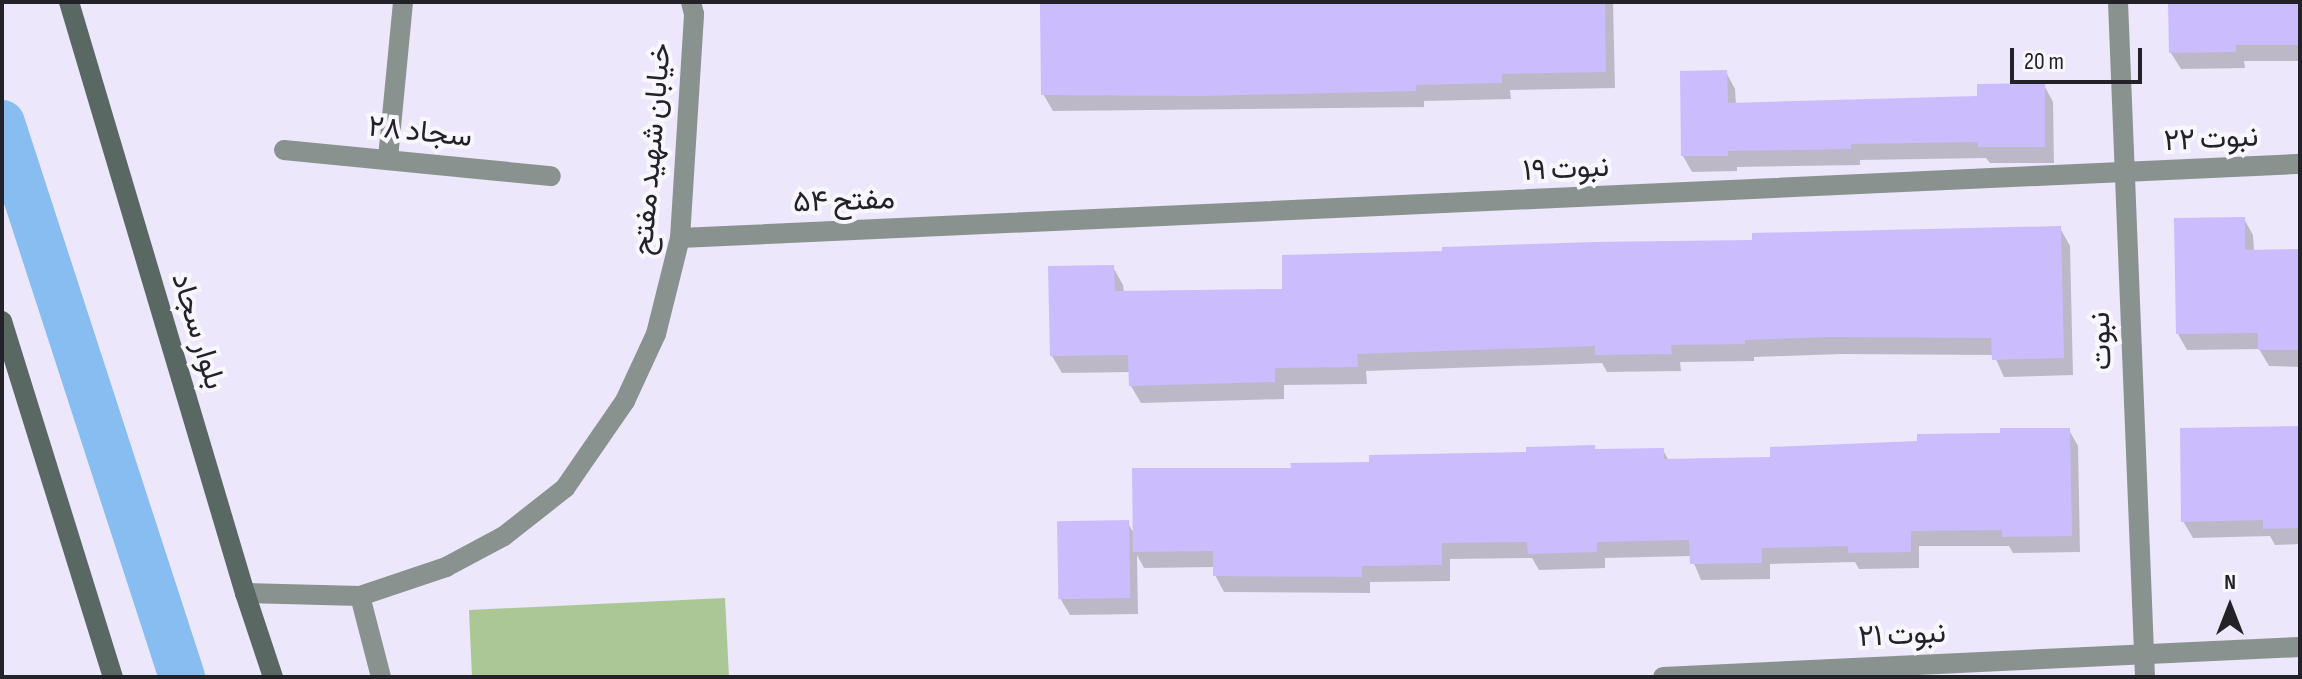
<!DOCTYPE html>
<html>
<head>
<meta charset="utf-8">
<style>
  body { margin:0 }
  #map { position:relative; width:2302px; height:679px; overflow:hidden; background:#ece7fb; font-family:"Sofia Sans Condensed",Vazirmatn,sans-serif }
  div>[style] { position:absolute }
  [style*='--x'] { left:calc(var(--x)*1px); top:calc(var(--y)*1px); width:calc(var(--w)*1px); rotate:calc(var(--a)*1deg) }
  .green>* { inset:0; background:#acc796 }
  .shadow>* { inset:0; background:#0003 }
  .canal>* { height:46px; margin:-23px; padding:0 23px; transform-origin:23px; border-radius:23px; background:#87bdf0 }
  .building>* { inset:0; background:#cbbcfe; transform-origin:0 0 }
  .minor>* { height:20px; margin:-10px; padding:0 10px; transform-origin:10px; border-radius:10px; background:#89928e }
  .tertiary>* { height:20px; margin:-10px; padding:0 10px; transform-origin:10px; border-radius:10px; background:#89928e }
  .secondary>* { height:20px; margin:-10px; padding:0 10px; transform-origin:10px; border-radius:10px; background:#5a6863 }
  span { translate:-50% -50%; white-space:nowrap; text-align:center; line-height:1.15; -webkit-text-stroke:8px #f8f7fe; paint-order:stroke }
  .street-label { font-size:30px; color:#232229 }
  .frame { position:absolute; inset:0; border:4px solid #232229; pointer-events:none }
  .north { position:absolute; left:2190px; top:567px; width:80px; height:80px; -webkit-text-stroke:6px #f8f7fe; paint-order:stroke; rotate:0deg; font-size:22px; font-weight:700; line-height:32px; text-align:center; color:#232229 }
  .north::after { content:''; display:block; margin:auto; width:28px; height:36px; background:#232229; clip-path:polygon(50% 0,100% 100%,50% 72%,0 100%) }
  .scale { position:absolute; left:2010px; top:48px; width:132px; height:36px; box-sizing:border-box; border:4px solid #232229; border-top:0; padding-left:10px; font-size:24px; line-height:28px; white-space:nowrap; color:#232229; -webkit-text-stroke:6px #f8f7fe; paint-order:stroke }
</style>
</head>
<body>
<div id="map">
  <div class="green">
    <i style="clip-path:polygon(725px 598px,729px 677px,472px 677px,469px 610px)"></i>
  </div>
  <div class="shadow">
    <i style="clip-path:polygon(1040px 2px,1613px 2px,1615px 88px,1510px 90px,1511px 99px,1424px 101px,1424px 107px,1053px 111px,1043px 94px)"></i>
    <i style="clip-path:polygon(2170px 2px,2300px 2px,2300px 61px,2244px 61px,2245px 68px,2181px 69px,2171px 53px)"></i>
    <i style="clip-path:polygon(1726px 72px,1735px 89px,1736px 105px,1979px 98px,2044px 85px,2053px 102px,2054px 163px,1990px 163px,1986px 158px,1860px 160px,1860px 165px,1737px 167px,1737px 171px,1692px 172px,1683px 156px)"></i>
    <i style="clip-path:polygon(2244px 219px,2253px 235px,2254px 252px,2300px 250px,2300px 367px,2269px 366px,2259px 349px,2187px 350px,2178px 334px)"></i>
    <i style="clip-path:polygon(2060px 228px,2070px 246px,2073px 375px,2004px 377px,1994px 355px,1841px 354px,1754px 357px,1754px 361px,1680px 362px,1681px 371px,1607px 372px,1602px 363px,1366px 371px,1367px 384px,1284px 385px,1284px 399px,1141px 403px,1131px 386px,1130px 372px,1062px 373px,1052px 356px,1113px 267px,1123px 285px,1124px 293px,1284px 291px,1754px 242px)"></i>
    <i style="clip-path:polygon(2300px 426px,2300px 544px,2275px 545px,2270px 536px,2193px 538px,2183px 521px)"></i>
    <i style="clip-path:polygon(2069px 430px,2078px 446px,2080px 552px,2013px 553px,2009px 546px,1919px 546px,1919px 568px,1859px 569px,1855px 562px,1770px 564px,1770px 579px,1701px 580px,1691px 556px,1605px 558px,1605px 568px,1539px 570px,1532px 558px,1450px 559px,1450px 581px,1370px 582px,1370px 593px,1224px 592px,1215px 575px,1215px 567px,1144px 568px,1137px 555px,1138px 614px,1070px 615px,1060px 598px,1127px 522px,1135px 535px,1293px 470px,1594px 447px,1596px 451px,1663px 450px,1669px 461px,1772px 459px,1920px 443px,1919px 436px)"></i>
  </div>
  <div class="canal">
    <i style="--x:2;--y:123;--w:583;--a:72"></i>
  </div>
  <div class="building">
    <i style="clip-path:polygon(1040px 2px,1605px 2px,1606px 72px,1502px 74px,1502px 83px,1416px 85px,1416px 91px,1200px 96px,1041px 95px)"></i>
    <i style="clip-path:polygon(2168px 2px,2300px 2px,2300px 45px,2236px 45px,2236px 52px,2169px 53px)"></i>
    <i style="clip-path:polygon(1727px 70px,1728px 103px,1977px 96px,1977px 84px,2045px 83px,2045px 147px,1978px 147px,1978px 142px,1851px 144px,1851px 149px,1728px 151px,1728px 156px,1681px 156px,1680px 71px)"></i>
    <i style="clip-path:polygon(2245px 217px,2245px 250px,2300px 249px,2300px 350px,2258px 350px,2258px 333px,2176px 334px,2174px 218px)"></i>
    <i style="clip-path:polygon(2061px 226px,2064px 358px,1992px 360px,1991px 338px,1830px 337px,1745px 340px,1745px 344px,1671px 345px,1672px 354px,1595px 355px,1595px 346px,1357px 354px,1358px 367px,1275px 368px,1275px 382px,1129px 386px,1128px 355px,1050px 356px,1048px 266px,1114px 265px,1115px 291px,1282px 289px,1282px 255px,1442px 251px,1442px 247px,1593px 242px,1752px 240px,1752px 233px)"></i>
    <i style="clip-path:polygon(2300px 426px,2300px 528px,2263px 529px,2263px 520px,2181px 522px,2180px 428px)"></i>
    <i style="clip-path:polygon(2000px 428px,2070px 428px,2072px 536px,2002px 537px,2002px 530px,1911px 531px,1911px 552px,1848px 553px,1848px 546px,1762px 548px,1762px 563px,1690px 564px,1689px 540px,1597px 542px,1597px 552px,1528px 554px,1527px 542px,1442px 543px,1442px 565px,1362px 566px,1362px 577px,1213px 576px,1213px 551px,1133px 552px,1132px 468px,1291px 468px,1290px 463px,1369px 462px,1369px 455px,1526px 452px,1526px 447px,1595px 445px,1595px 449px,1664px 448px,1664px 459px,1770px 457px,1770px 447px,1917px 441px,1917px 434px,2000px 433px)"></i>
    <i style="left:1129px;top:520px;width:78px;height:72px;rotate:89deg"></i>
  </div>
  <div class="minor">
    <i style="--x:284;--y:150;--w:268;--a:5.6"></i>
    <i style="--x:388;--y:158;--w:157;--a:-84.5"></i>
    <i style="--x:680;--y:238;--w:1622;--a:-2.62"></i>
    <i style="--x:360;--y:596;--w:84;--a:75.5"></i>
    <i style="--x:1663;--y:677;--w:638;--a:-2.7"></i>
  </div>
  <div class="tertiary">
    <i style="--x:2118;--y:2;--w:676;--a:87.71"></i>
    <i style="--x:245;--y:593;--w:115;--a:1.5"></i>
    <i style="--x:360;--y:596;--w:91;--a:-18.6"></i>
    <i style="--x:446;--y:567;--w:66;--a:-28.1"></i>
    <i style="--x:504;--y:536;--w:78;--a:-38.2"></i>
    <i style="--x:565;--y:488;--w:106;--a:-55.4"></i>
    <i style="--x:625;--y:401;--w:74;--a:-65.2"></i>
    <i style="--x:656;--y:334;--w:99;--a:-76"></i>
    <i style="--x:680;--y:238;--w:224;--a:-86.4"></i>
    <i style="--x:694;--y:14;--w:12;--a:-104"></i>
  </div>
  <div class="secondary">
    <i style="--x:69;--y:2;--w:617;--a:73.42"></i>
    <i style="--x:245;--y:593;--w:89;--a:71.6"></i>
    <i style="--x:2;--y:321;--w:373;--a:72.7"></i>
  </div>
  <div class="street-label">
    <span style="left:420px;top:132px;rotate:6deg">سجاد ۲۸</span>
    <span style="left:2211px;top:139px;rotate:-3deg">نبوت ۲۲</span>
    <span style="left:652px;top:149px;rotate:-85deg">خیابان شهید مفتح</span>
    <span style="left:1566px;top:169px;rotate:-3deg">نبوت ۱۹</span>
    <span style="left:844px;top:201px;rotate:-2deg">مفتح ۵۴</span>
    <span style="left:198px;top:331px;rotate:73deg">بلوار سجاد</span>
    <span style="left:2101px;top:341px;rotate:-92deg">نبوت</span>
    <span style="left:1902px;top:635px;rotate:-3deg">نبوت ۲۱</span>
  </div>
  <div class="frame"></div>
  <div class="north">N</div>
  <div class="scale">20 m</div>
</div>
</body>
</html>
